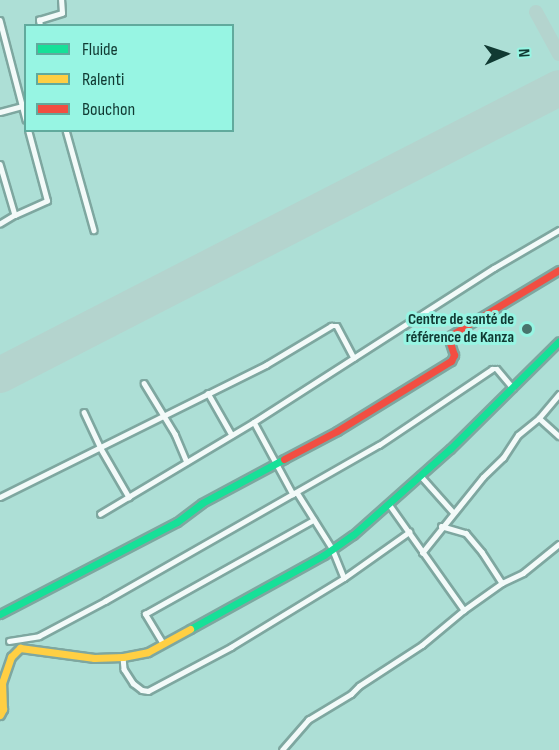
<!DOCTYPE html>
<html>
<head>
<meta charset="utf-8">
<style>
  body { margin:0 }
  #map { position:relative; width:559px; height:750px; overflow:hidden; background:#addfd6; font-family:"Sofia Sans Condensed",sans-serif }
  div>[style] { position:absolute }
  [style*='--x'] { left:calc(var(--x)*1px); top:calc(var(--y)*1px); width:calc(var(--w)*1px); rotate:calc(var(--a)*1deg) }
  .taxiway>* { height:14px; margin:-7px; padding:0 7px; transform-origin:7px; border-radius:7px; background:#b4d4ce }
  .runway>* { height:36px; margin:-18px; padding:0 18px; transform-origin:18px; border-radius:18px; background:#b4d4ce }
  .roads { filter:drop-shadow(2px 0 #7ea7a0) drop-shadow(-2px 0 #7ea7a0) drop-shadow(0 2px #7ea7a0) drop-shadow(0 -2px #7ea7a0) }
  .street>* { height:4.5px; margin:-2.25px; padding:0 2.25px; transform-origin:2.25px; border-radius:2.25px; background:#f3faf9 }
  .fast>* { height:7px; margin:-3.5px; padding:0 3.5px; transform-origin:3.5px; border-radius:3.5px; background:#16e098 }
  .slow>* { height:7px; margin:-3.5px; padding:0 3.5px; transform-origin:3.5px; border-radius:3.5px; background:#ffcf43 }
  .jam>* { height:7px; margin:-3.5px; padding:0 3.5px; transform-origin:3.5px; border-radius:3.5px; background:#f24e42 }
  .dots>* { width:16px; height:16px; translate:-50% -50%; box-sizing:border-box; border:3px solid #97f5e3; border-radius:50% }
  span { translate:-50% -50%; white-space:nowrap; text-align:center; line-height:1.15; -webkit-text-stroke:6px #97f5e3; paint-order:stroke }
  .poi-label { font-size:16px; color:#113a33; font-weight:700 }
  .right { translate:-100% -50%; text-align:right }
  .legend { position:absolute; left:24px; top:24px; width:210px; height:108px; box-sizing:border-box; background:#97f5e3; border:2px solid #61aa9d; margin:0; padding:8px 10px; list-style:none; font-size:18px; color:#113a33 }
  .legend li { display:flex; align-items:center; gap:12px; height:30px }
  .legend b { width:30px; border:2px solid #61aa9d }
  .north { position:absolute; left:475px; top:24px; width:60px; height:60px; -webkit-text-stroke:4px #97f5e3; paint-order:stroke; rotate:87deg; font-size:16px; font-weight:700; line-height:24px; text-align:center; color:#113a33 }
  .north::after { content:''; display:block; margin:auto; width:21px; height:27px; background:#113a33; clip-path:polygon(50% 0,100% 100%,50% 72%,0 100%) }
</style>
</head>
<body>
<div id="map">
  <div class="taxiway">
    <i style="--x:536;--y:12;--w:48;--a:61.3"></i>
  </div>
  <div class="runway">
    <i style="--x:0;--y:375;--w:628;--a:-27.18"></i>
  </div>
  <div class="roads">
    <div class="street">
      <i style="--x:0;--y:20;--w:103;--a:75.4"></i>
      <i style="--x:40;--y:26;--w:6;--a:-99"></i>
      <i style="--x:39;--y:20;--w:24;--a:-17"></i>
      <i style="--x:62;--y:13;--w:13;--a:-94"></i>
      <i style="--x:0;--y:112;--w:27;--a:-15"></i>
      <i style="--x:66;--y:130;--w:104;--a:74.4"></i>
      <i style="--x:0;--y:164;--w:53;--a:73.6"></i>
      <i style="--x:15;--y:215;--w:17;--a:149"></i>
      <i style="--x:15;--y:215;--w:35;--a:-24"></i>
      <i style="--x:47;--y:201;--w:73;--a:-105"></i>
      <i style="--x:144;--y:383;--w:60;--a:58.7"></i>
      <i style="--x:175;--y:434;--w:30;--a:67"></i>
      <i style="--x:208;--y:393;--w:48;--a:60.3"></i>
      <i style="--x:84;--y:412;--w:38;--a:65"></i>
      <i style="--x:100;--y:447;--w:58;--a:59.9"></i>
      <i style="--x:539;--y:418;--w:27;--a:42"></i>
      <i style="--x:254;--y:422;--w:82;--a:61.6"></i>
      <i style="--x:293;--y:494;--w:5;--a:0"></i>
      <i style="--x:298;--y:494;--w:64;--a:57.8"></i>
      <i style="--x:332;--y:548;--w:32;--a:68"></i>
      <i style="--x:420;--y:475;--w:50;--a:48.3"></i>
      <i style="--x:0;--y:497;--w:297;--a:-26.4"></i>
      <i style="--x:266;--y:365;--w:76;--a:-31"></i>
      <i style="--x:331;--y:326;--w:6;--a:0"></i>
      <i style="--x:337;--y:326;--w:36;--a:62"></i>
      <i style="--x:389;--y:504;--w:130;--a:54.7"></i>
      <i style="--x:100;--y:514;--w:179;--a:-30.9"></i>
      <i style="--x:254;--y:422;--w:285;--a:-32.7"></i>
      <i style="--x:494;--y:268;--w:75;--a:-30.3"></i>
      <i style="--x:441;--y:526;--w:26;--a:16"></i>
      <i style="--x:466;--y:533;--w:25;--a:50"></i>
      <i style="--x:482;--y:552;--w:37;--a:57"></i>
      <i style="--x:422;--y:553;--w:97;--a:-51.2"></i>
      <i style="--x:483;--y:477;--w:28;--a:-44"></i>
      <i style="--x:503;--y:458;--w:27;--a:-57"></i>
      <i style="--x:518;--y:435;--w:27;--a:-39"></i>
      <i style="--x:539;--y:418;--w:31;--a:-50"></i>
      <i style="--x:9;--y:641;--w:30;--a:-9"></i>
      <i style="--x:39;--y:636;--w:75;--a:-27.9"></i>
      <i style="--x:105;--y:601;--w:315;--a:-29.7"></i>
      <i style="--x:379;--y:445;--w:136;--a:-33.9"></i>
      <i style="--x:492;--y:369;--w:5;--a:0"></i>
      <i style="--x:497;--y:369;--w:25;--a:50"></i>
      <i style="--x:163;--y:644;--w:35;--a:-121"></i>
      <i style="--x:145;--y:614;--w:193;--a:-29.2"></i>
      <i style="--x:123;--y:657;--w:12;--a:85"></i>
      <i style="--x:124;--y:669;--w:17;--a:57"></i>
      <i style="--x:133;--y:683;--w:11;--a:38"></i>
      <i style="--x:142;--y:690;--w:6;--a:9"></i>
      <i style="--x:148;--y:691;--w:94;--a:-27.9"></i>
      <i style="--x:231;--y:647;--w:132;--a:-31.4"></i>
      <i style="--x:344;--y:578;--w:80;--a:-35.3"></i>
      <i style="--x:282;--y:750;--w:40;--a:-49"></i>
      <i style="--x:308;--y:720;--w:50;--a:-31.2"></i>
      <i style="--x:351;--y:694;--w:11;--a:-45"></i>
      <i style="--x:359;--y:686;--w:75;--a:-33.1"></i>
      <i style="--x:422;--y:645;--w:55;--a:-39.8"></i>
      <i style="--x:464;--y:610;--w:47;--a:-35.4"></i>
      <i style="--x:502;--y:583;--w:23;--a:-25"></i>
      <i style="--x:523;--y:573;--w:46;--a:-38.9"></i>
    </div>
    <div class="fast">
      <i style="--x:0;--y:614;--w:199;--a:-27.5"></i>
      <i style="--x:177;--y:522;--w:31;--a:-37"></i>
      <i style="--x:202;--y:503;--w:93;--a:-28.2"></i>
      <i style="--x:190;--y:629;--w:153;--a:-28.9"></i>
      <i style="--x:324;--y:555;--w:35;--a:-35"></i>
      <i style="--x:353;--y:535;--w:130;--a:-41.6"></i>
      <i style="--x:450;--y:449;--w:153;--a:-44.7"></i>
    </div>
    <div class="slow">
      <i style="--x:0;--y:715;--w:7;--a:-63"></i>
      <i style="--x:3;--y:709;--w:26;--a:-92"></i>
      <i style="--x:2;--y:683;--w:28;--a:-71"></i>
      <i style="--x:11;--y:657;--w:13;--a:-45"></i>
      <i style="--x:20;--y:648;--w:75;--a:7.7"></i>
      <i style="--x:94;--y:658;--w:29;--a:-2"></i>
      <i style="--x:123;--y:657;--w:25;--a:-11"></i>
      <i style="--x:148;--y:652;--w:48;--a:-28.7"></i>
    </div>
    <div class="jam">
      <i style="--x:284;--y:459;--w:60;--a:-27.8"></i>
      <i style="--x:337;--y:431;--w:134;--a:-31.6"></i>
      <i style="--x:451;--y:361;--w:7;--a:-63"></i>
      <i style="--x:454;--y:355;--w:19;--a:-108"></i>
      <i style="--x:448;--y:337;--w:130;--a:-31.1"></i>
    </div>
  </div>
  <div class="dots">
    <i style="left:527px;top:329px;background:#48746c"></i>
  </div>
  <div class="poi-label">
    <span class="right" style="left:514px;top:329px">Centre de santé de<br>référence de Kanza</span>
  </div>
  <ul class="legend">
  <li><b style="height:8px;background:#16e098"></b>Fluide</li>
  <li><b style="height:8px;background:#ffcf43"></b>Ralenti</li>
  <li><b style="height:8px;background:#f24e42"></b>Bouchon</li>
  </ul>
  <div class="north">N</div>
</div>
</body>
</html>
